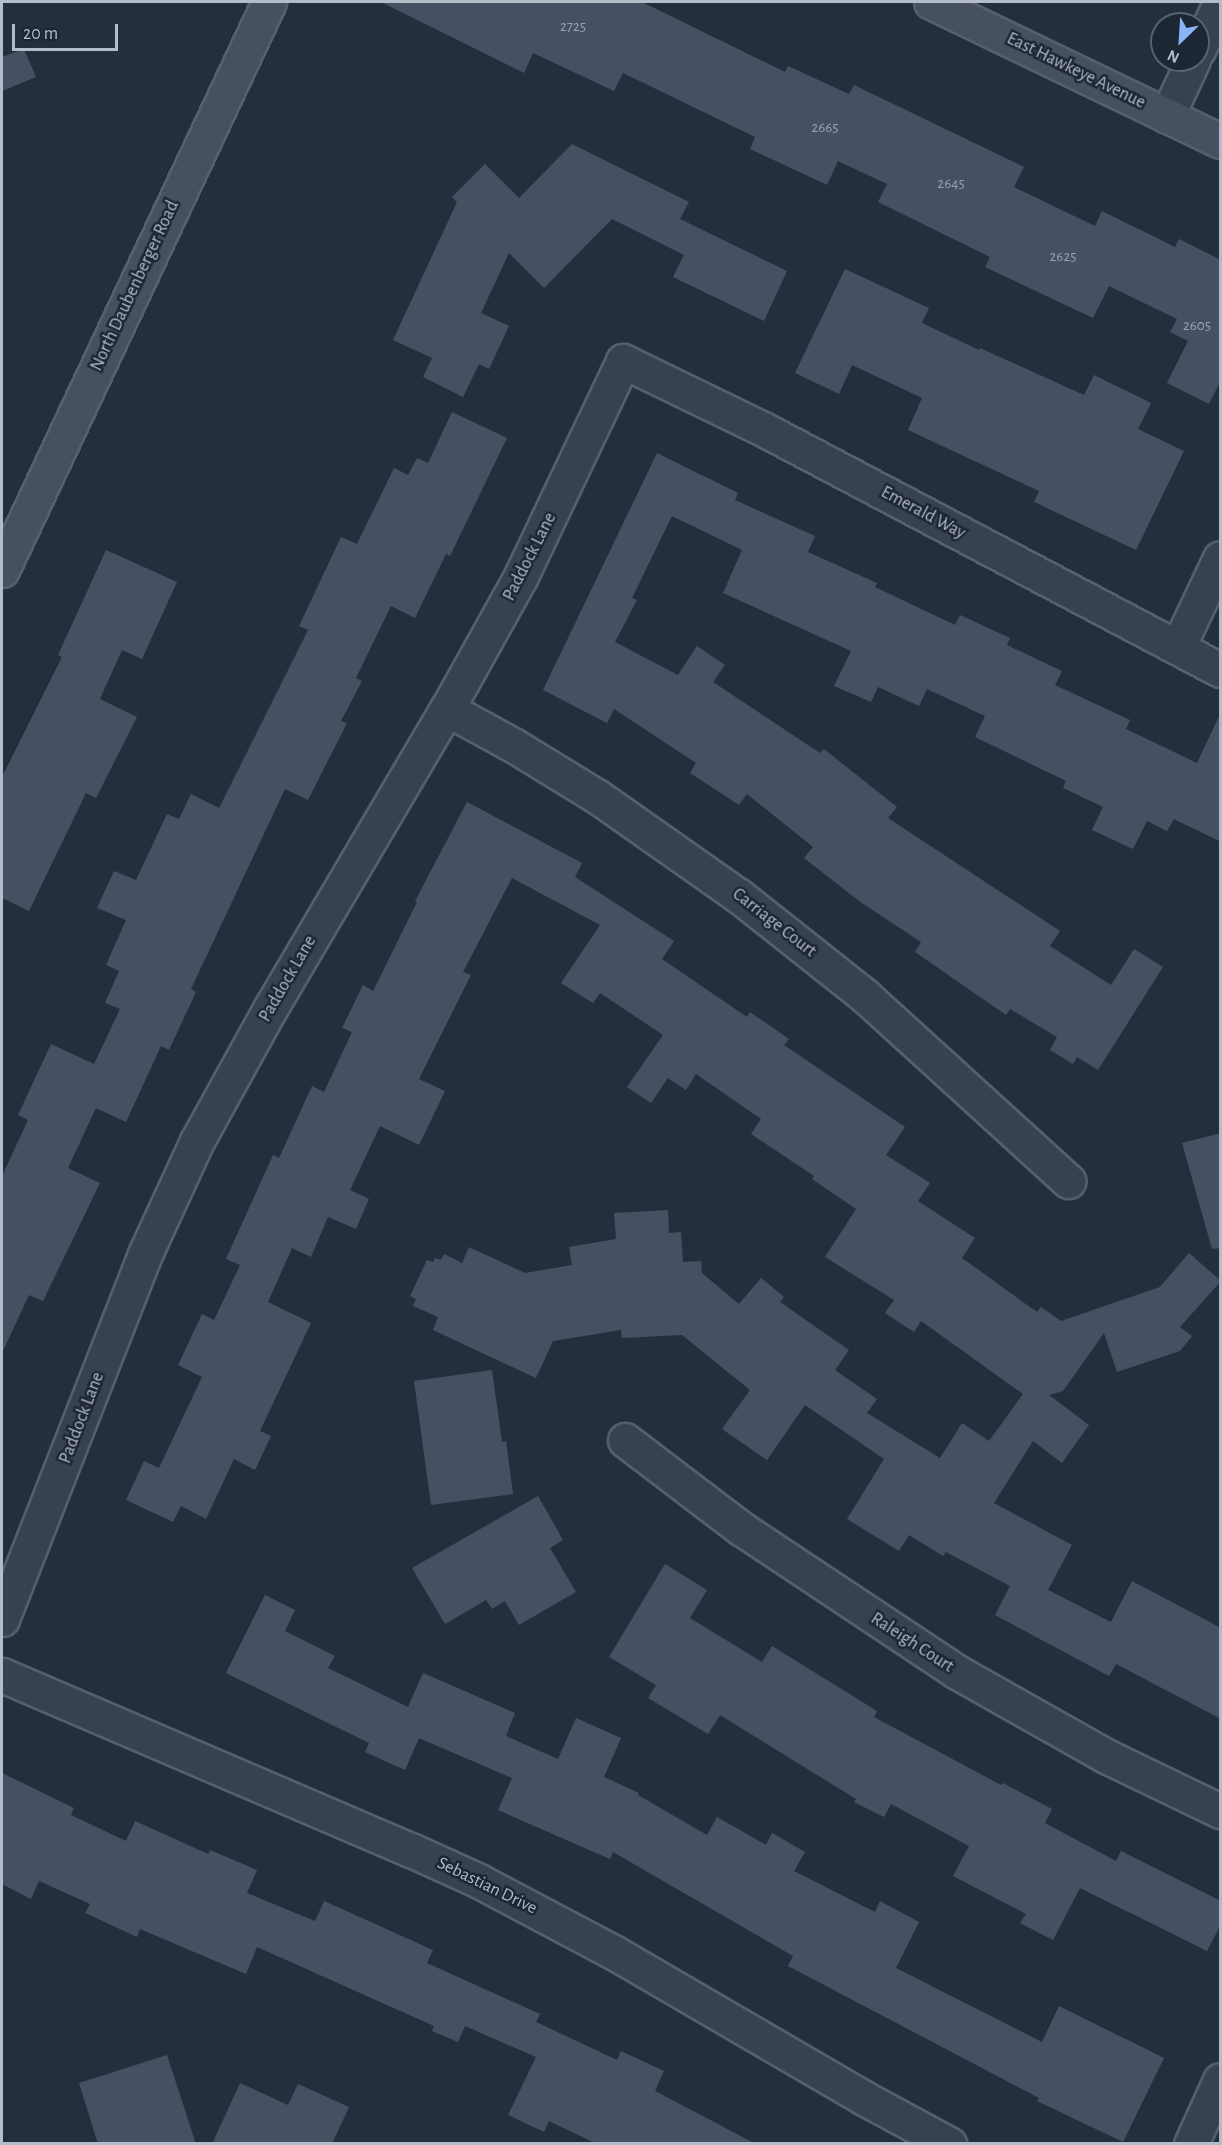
<!DOCTYPE html>
<html>
<head>
<meta charset="utf-8">
<style>
  body { margin:0 }
  #map { position:relative; width:1222px; height:2145px; overflow:hidden; background:#242f3e; font-family:"Alegreya Sans",sans-serif }
  div>[style] { position:absolute }
  [style*='--x'] { left:calc(var(--x)*1px); top:calc(var(--y)*1px); width:calc(var(--w)*1px); rotate:calc(var(--a)*1deg) }
  .building>* { inset:0; background:#455162 }
  .roads { filter:drop-shadow(2px 0 #565f6c) drop-shadow(-2px 0 #565f6c) drop-shadow(0 2px #565f6c) drop-shadow(0 -2px #565f6c) }
  .street>* { height:33px; margin:-16.5px; padding:0 16.5px; transform-origin:16.5px; border-radius:16.5px; background:#38414e }
  .secondary>* { height:33px; margin:-16.5px; padding:0 16.5px; transform-origin:16.5px; border-radius:16.5px; background:#465061 }
  span { translate:-50% -50%; white-space:nowrap; text-align:center; line-height:1.15; -webkit-text-stroke:5px #1d2633; paint-order:stroke }
  .number-label { font-size:15px; color:#98a1af }
  .number-label span { -webkit-text-stroke-width:0 }
  .street-label { font-size:18px; color:#b4bcc9 }
  .frame { position:absolute; inset:0; border:3px solid #b4bcc9; pointer-events:none }
  .north { position:absolute; left:1150px; top:12px; width:60px; height:60px; box-sizing:border-box; background:#1d2633; border:2px solid #59626f; border-radius:50%; rotate:205deg; font-size:16px; font-weight:700; line-height:24px; text-align:center; color:#b4bcc9 }
  .north::after { content:''; display:block; margin:auto; width:21px; height:27px; background:#8ab4f8; clip-path:polygon(50% 0,100% 100%,50% 72%,0 100%) }
  .scale { position:absolute; left:12px; top:24px; width:106px; height:27px; box-sizing:border-box; border:3px solid #b4bcc9; border-top:0; padding-left:8px; font-size:18px; line-height:21px; white-space:nowrap; color:#b4bcc9; -webkit-text-stroke:4px #1d2633; paint-order:stroke }
</style>
</head>
<body>
<div id="map">
  <div class="building">
    <i style="clip-path:polygon(381px 2px,642px 2px,785px 72px,788px 66px,849px 94px,854px 85px,1024px 167px,1014px 187px,1095px 226px,1102px 211px,1175px 247px,1179px 239px,1221px 260px,1221px 380px,1209px 404px,1167px 383px,1188px 341px,1170px 332px,1177px 319px,1109px 286px,1093px 318px,985px 267px,990px 257px,878px 202px,887px 184px,838px 161px,827px 185px,750px 149px,755px 137px,623px 73px,614px 91px,533px 53px,524px 73px)"></i>
    <i style="clip-path:polygon(24px 49px,36px 77px,2px 91px,2px 57px)"></i>
    <i style="clip-path:polygon(572px 144px,689px 202px,680px 219px,787px 271px,764px 321px,673px 277px,684px 255px,612px 219px,544px 288px,509px 253px,481px 313px,509px 326px,489px 369px,479px 364px,463px 397px,423px 377px,432px 358px,393px 340px,457px 202px,452px 197px,485px 164px,519px 198px)"></i>
    <i style="clip-path:polygon(845px 269px,929px 308px,922px 323px,979px 350px,980px 348px,1084px 395px,1094px 375px,1151px 403px,1138px 429px,1184px 451px,1136px 550px,1034px 502px,1039px 491px,908px 430px,922px 398px,852px 365px,839px 394px,795px 373px)"></i>
    <i style="clip-path:polygon(452px 412px,507px 438px,450px 556px,446px 554px,415px 618px,391px 606px,356px 678px,362px 681px,341px 721px,347px 723px,308px 800px,285px 789px,191px 989px,196px 992px,169px 1050px,161px 1046px,126px 1122px,96px 1108px,68px 1168px,100px 1183px,43px 1301px,29px 1295px,2px 1353px,2px 1176px,28px 1120px,18px 1115px,51px 1044px,94px 1064px,120px 1009px,105px 1003px,119px 971px,106px 965px,126px 920px,97px 908px,114px 871px,136px 880px,167px 814px,179px 819px,191px 794px,219px 808px,308px 630px,299px 626px,341px 537px,357px 544px,394px 468px,408px 475px,417px 458px,428px 463px)"></i>
    <i style="clip-path:polygon(657px 453px,738px 493px,735px 500px,815px 536px,808px 552px,877px 583px,875px 587px,955px 625px,960px 615px,1010px 638px,1007px 645px,1062px 671px,1055px 685px,1130px 720px,1126px 729px,1197px 763px,1221px 712px,1221px 842px,1174px 819px,1167px 831px,1147px 821px,1133px 849px,1092px 830px,1103px 807px,1063px 788px,1066px 781px,975px 737px,985px 716px,927px 689px,919px 706px,878px 687px,871px 702px,834px 686px,851px 651px,723px 593px,742px 550px,672px 516px,632px 598px,637px 600px,615px 642px,678px 675px,697px 646px,725px 665px,713px 682px,820px 753px,824px 749px,897px 807px,888px 818px,1060px 931px,1050px 946px,1111px 985px,1134px 949px,1163px 967px,1098px 1070px,1077px 1057px,1073px 1064px,1050px 1050px,1057px 1037px,1010px 1009px,1006px 1015px,915px 952px,921px 942px,859px 901px,804px 858px,813px 847px,747px 794px,739px 805px,690px 773px,696px 763px,614px 709px,607px 723px,543px 690px)"></i>
    <i style="clip-path:polygon(106px 550px,177px 582px,142px 659px,122px 650px,100px 699px,137px 717px,96px 798px,86px 793px,29px 911px,2px 898px,2px 777px,62px 657px,58px 655px)"></i>
    <i style="clip-path:polygon(467px 802px,582px 863px,575px 877px,674px 941px,662px 959px,747px 1017px,750px 1012px,789px 1039px,784px 1045px,905px 1127px,886px 1155px,930px 1183px,918px 1201px,975px 1238px,962px 1258px,1037px 1312px,1041px 1307px,1061px 1321px,1160px 1287px,1189px 1253px,1221px 1281px,1180px 1327px,1192px 1336px,1180px 1351px,1117px 1372px,1104px 1333px,1063px 1391px,1049px 1395px,1089px 1425px,1062px 1463px,1033px 1441px,994px 1503px,1072px 1545px,1048px 1590px,1111px 1622px,1132px 1581px,1221px 1628px,1221px 1719px,1116px 1664px,1109px 1676px,995px 1615px,1010px 1586px,946px 1552px,943px 1556px,909px 1535px,899px 1551px,847px 1519px,884px 1459px,805px 1405px,767px 1460px,722px 1429px,750px 1390px,682px 1335px,622px 1338px,621px 1330px,553px 1341px,536px 1378px,433px 1330px,438px 1317px,413px 1306px,416px 1299px,410px 1296px,427px 1260px,433px 1262px,435px 1258px,441px 1260px,444px 1254px,462px 1263px,469px 1247px,525px 1273px,572px 1265px,569px 1247px,616px 1239px,614px 1213px,668px 1210px,669px 1233px,681px 1232px,683px 1262px,701px 1261px,702px 1273px,739px 1304px,761px 1278px,784px 1297px,780px 1302px,849px 1350px,835px 1370px,877px 1399px,867px 1413px,940px 1458px,962px 1423px,989px 1441px,1023px 1394px,921px 1321px,914px 1332px,885px 1313px,894px 1300px,825px 1257px,856px 1209px,812px 1179px,814px 1176px,751px 1134px,761px 1119px,696px 1074px,686px 1090px,668px 1078px,651px 1103px,627px 1087px,663px 1035px,600px 993px,593px 1003px,561px 983px,600px 925px,512px 878px,463px 972px,471px 975px,419px 1079px,445px 1091px,419px 1145px,380px 1126px,350px 1190px,369px 1199px,356px 1229px,328px 1217px,311px 1257px,292px 1248px,268px 1302px,311px 1323px,260px 1431px,271px 1436px,255px 1470px,234px 1459px,206px 1519px,181px 1506px,173px 1522px,126px 1500px,144px 1461px,159px 1468px,202px 1377px,178px 1365px,202px 1314px,214px 1320px,240px 1265px,226px 1259px,273px 1155px,279px 1158px,312px 1086px,324px 1092px,352px 1032px,342px 1028px,363px 985px,373px 991px,417px 902px,415px 901px)"></i>
    <i style="clip-path:polygon(1221px 1133px,1221px 1248px,1212px 1249px,1182px 1143px)"></i>
    <i style="clip-path:polygon(492px 1370px,502px 1442px,506px 1441px,513px 1494px,431px 1505px,414px 1381px)"></i>
    <i style="clip-path:polygon(538px 1496px,563px 1540px,550px 1548px,576px 1592px,519px 1625px,505px 1601px,492px 1609px,486px 1600px,445px 1624px,412px 1568px)"></i>
    <i style="clip-path:polygon(665px 1564px,707px 1590px,690px 1618px,762px 1662px,772px 1646px,877px 1711px,874px 1717px,1001px 1785px,1003px 1783px,1052px 1809px,1045px 1823px,1116px 1861px,1121px 1851px,1221px 1901px,1221px 1924px,1207px 1951px,1080px 1888px,1053px 1940px,1020px 1923px,1026px 1914px,953px 1876px,969px 1846px,891px 1804px,884px 1817px,854px 1802px,856px 1799px,720px 1715px,708px 1734px,648px 1698px,656px 1685px,609px 1657px)"></i>
    <i style="clip-path:polygon(265px 1595px,295px 1610px,285px 1631px,335px 1656px,328px 1668px,408px 1707px,423px 1673px,515px 1713px,506px 1736px,558px 1759px,576px 1718px,621px 1738px,604px 1777px,639px 1793px,638px 1795px,707px 1835px,717px 1817px,766px 1845px,772px 1833px,805px 1852px,794px 1871px,875px 1912px,880px 1901px,919px 1922px,896px 1968px,1042px 2042px,1059px 2006px,1164px 2058px,1123px 2142px,1037px 2101px,1039px 2098px,788px 1966px,793px 1956px,613px 1852px,610px 1859px,498px 1810px,512px 1778px,419px 1738px,405px 1770px,365px 1752px,369px 1743px,226px 1673px)"></i>
    <i style="clip-path:polygon(2px 1773px,74px 1808px,71px 1815px,126px 1841px,135px 1821px,208px 1854px,210px 1850px,257px 1870px,247px 1893px,315px 1921px,324px 1901px,433px 1950px,427px 1963px,540px 2014px,536px 2022px,617px 2060px,621px 2051px,664px 2071px,655px 2091px,756px 2144px,597px 2144px,549px 2121px,544px 2132px,508px 2115px,536px 2057px,465px 2026px,458px 2042px,432px 2031px,434px 2026px,257px 1947px,246px 1974px,140px 1929px,137px 1937px,85px 1913px,90px 1904px,39px 1881px,31px 1899px,2px 1884px)"></i>
    <i style="clip-path:polygon(167px 2055px,196px 2144px,98px 2144px,79px 2083px)"></i>
    <i style="clip-path:polygon(240px 2083px,288px 2105px,298px 2084px,349px 2107px,332px 2144px,212px 2144px)"></i>
  </div>
  <div class="roads">
    <div class="street">
      <i style="--x:1198;--y:50;--w:52;--a:-64.9"></i>
      <i style="--x:1167;--y:116;--w:62;--a:-65.1"></i>
      <i style="--x:1178;--y:647;--w:98;--a:-64.7"></i>
      <i style="--x:447;--y:709;--w:75;--a:28.6"></i>
      <i style="--x:513;--y:745;--w:100;--a:31.5"></i>
      <i style="--x:598;--y:797;--w:172;--a:35.1"></i>
      <i style="--x:739;--y:896;--w:161;--a:38.4"></i>
      <i style="--x:865;--y:996;--w:275;--a:42.3"></i>
      <i style="--x:625;--y:1440;--w:147;--a:37.3"></i>
      <i style="--x:742;--y:1529;--w:258;--a:33.6"></i>
      <i style="--x:957;--y:1672;--w:171;--a:29.4"></i>
      <i style="--x:1106;--y:1756;--w:127;--a:25.8"></i>
      <i style="--x:2;--y:1619;--w:392;--a:-68.6"></i>
      <i style="--x:145;--y:1254;--w:124;--a:-65.3"></i>
      <i style="--x:197;--y:1141;--w:151;--a:-61.1"></i>
      <i style="--x:270;--y:1009;--w:348;--a:-59.5"></i>
      <i style="--x:447;--y:709;--w:152;--a:-60.9"></i>
      <i style="--x:521;--y:576;--w:238;--a:-64.6"></i>
      <i style="--x:623;--y:361;--w:158;--a:25.9"></i>
      <i style="--x:765;--y:430;--w:514;--a:27.81"></i>
      <i style="--x:2;--y:1675;--w:445;--a:23.2"></i>
      <i style="--x:411;--y:1850;--w:75;--a:24.5"></i>
      <i style="--x:479;--y:1881;--w:154;--a:27.9"></i>
      <i style="--x:615;--y:1953;--w:288;--a:30.2"></i>
      <i style="--x:864;--y:2098;--w:97;--a:28.4"></i>
      <i style="--x:1191;--y:2144;--w:70;--a:-65.6"></i>
    </div>
    <div class="secondary">
      <i style="--x:931;--y:2;--w:321;--a:25.7"></i>
      <i style="--x:2;--y:570;--w:628;--a:-64.82"></i>
    </div>
  </div>
  <div class="number-label">
    <span style="left:573px;top:27px">2725</span>
    <span style="left:825px;top:128px">2665</span>
    <span style="left:951px;top:184px">2645</span>
    <span style="left:1063px;top:257px">2625</span>
    <span style="left:1197px;top:326px">2605</span>
  </div>
  <div class="street-label">
    <span style="left:1076px;top:71px;rotate:26deg">East Hawkeye Avenue</span>
    <span style="left:135px;top:286px;rotate:-65deg">North Daubenberger Road</span>
    <span style="left:923px;top:513px;rotate:28deg">Emerald Way</span>
    <span style="left:530px;top:557px;rotate:-63deg">Paddock Lane</span>
    <span style="left:774px;top:923px;rotate:38deg">Carriage Court</span>
    <span style="left:288px;top:979px;rotate:-60deg">Paddock Lane</span>
    <span style="left:82px;top:1418px;rotate:-69deg">Paddock Lane</span>
    <span style="left:912px;top:1643px;rotate:33deg">Raleigh Court</span>
    <span style="left:487px;top:1886px;rotate:26deg">Sebastian Drive</span>
  </div>
  <div class="frame"></div>
  <div class="north">N</div>
  <div class="scale">20 m</div>
</div>
</body>
</html>
